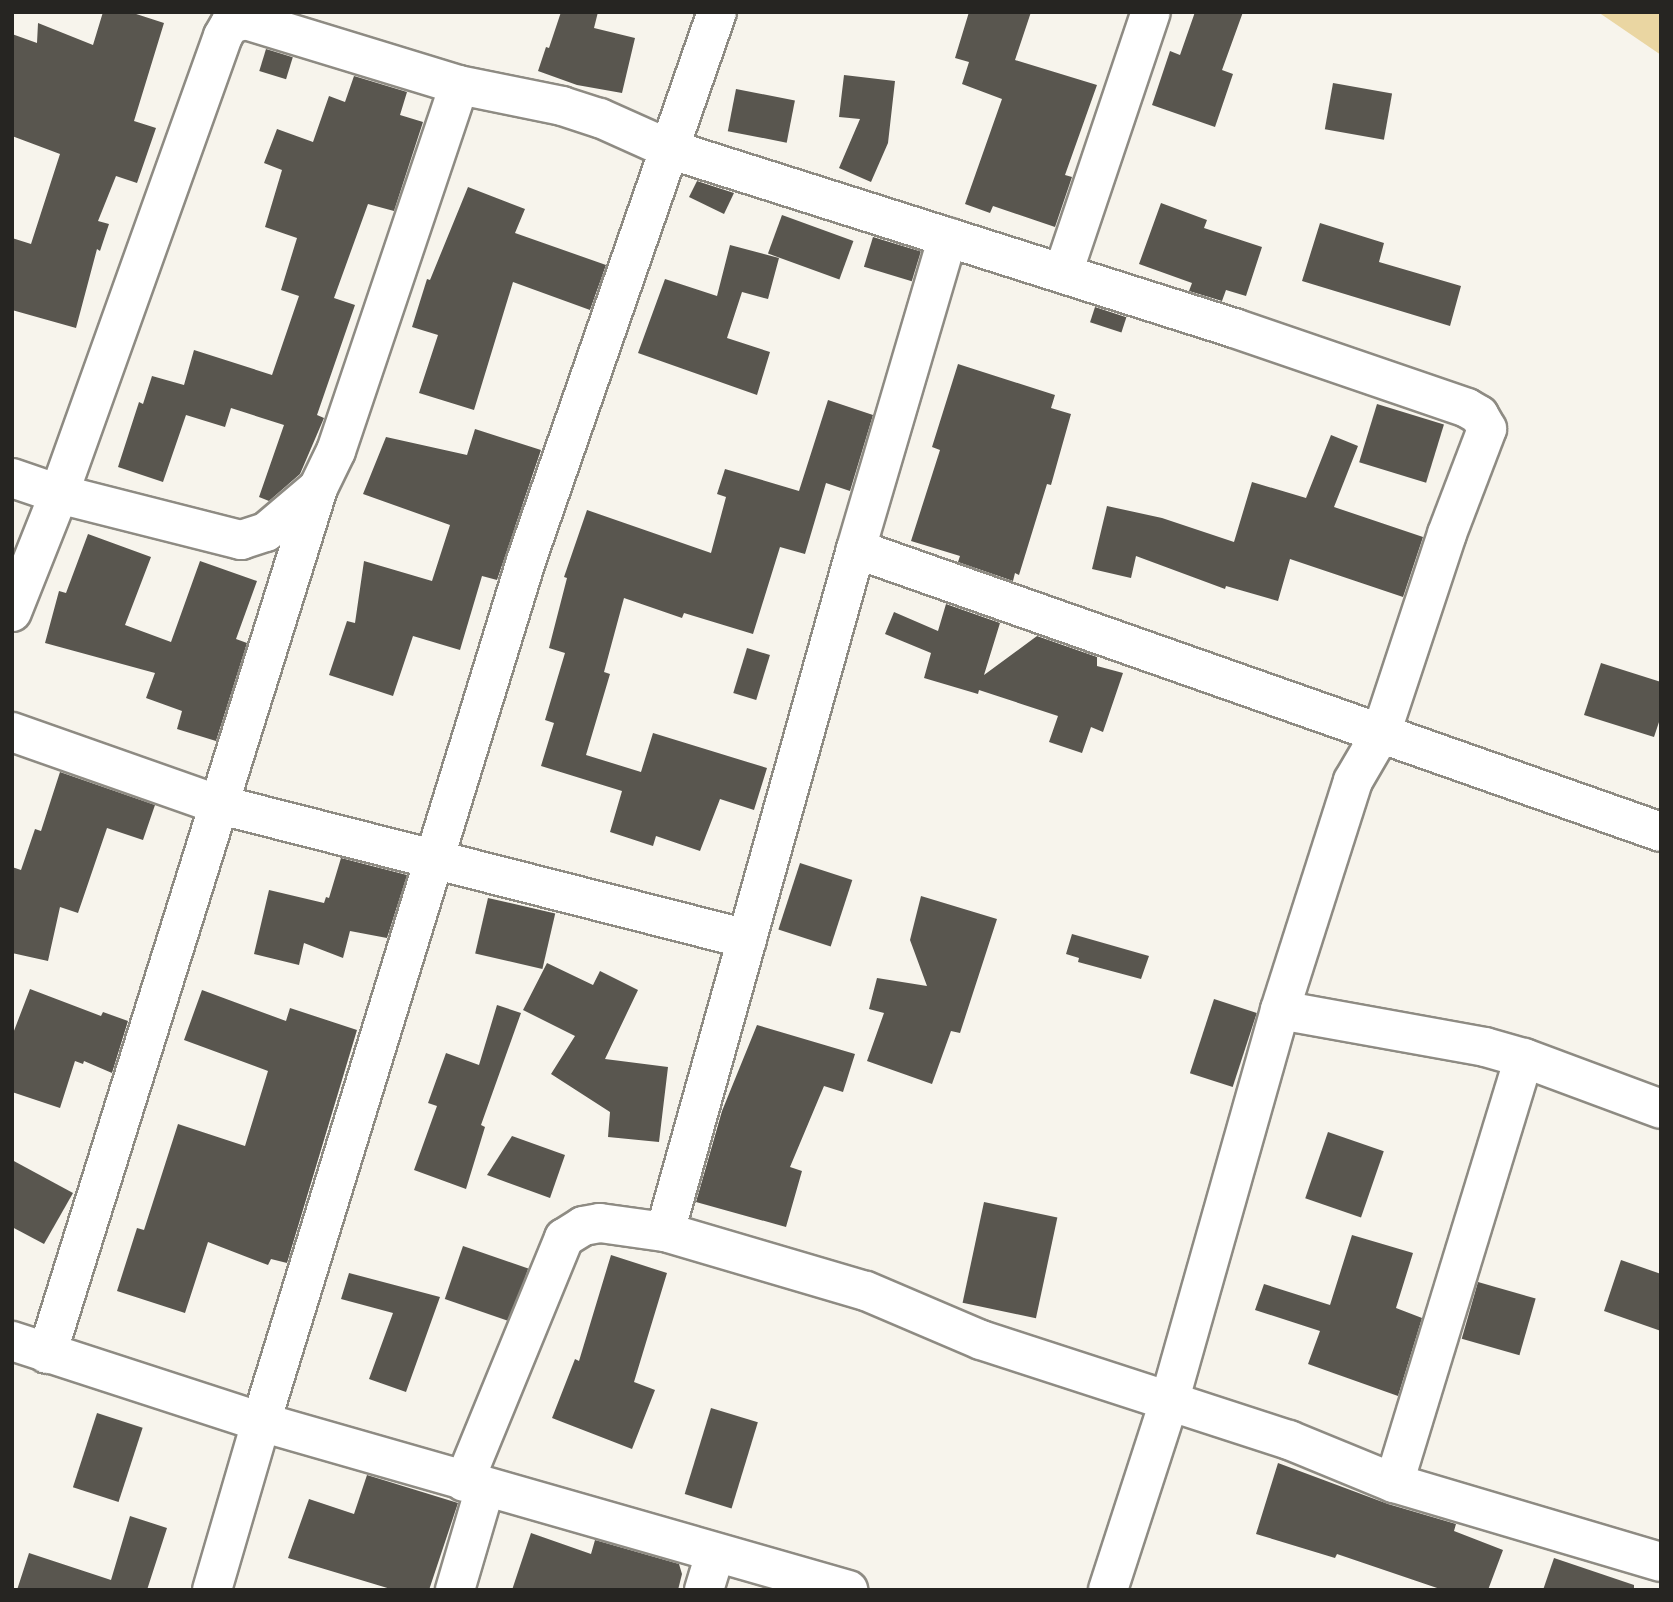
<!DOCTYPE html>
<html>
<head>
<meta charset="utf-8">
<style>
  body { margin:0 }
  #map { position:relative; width:1673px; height:1602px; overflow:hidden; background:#f7f4ec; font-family:Barlow,sans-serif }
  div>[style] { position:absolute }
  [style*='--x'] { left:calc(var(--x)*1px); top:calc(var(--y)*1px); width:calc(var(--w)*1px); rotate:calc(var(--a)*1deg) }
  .green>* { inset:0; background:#ead6a2 }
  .building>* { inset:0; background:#59564f; transform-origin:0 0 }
  .roads { filter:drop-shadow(2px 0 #8e8b83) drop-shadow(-2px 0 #8e8b83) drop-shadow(0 2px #8e8b83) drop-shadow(0 -2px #8e8b83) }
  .minor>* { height:38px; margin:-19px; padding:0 19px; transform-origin:19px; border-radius:19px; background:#fff }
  span { translate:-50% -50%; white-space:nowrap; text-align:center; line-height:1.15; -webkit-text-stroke:7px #fff; paint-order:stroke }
  .frame { position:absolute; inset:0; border:14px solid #262522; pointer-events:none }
</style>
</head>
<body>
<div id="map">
  <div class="green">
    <i style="clip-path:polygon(1598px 12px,1661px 12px,1661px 55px)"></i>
  </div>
  <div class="building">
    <i style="clip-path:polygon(103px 12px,130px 12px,164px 23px,134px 121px,156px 128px,137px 183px,116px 176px,98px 221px,109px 224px,100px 251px,97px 249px,76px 328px,12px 310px,12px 238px,31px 244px,60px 154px,12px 136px,12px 34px,37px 43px,38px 23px,93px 45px)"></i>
    <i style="clip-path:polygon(561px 12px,598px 12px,594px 28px,635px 38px,622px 93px,577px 85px,538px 71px,546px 47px,549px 48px)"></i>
    <i style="clip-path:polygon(969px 12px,1031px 12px,1015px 60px,1097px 85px,1065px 175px,1072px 177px,1055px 227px,993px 206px,990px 213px,965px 204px,1002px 99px,962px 84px,969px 62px,955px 58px)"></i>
    <i style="clip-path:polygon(1195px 12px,1243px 12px,1222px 70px,1233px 74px,1215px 127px,1152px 105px,1170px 51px,1180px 55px)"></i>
    <i style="left:266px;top:49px;width:28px;height:23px;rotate:17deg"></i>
    <i style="clip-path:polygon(844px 75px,895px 81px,888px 143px,871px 182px,839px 168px,860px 119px,839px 117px)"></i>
    <i style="clip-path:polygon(354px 76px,407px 92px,400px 115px,423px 122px,394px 211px,368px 204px,334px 298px,355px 305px,317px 415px,324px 418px,300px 474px,269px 501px,259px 497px,284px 425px,231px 408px,225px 427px,186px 415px,163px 482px,118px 467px,139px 402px,143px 404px,152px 376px,184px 385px,194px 350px,272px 375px,299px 296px,281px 290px,297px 238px,265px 227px,282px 170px,264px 163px,277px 129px,313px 142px,329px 96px,345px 102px)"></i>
    <i style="left:1333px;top:83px;width:60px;height:47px;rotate:10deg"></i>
    <i style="left:736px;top:89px;width:60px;height:43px;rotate:11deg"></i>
    <i style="clip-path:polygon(697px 181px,734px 193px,724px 214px,689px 197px)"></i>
    <i style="clip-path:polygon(468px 187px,525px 209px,515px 233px,606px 265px,590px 310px,513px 282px,474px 410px,419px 393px,438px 335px,412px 327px,427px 279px,430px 280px)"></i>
    <i style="clip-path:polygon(1161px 203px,1207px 220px,1204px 228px,1262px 247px,1246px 296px,1226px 290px,1222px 301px,1189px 291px,1192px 283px,1139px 264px)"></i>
    <i style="left:782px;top:215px;width:76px;height:41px;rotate:20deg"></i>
    <i style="clip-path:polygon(1320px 223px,1384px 243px,1379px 262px,1461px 286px,1450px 326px,1302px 281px)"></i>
    <i style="left:873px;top:237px;width:50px;height:31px;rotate:17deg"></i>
    <i style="clip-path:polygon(730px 245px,779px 258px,768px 299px,742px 292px,727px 338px,770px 352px,757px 395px,638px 353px,665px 279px,717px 296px)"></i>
    <i style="left:1095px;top:307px;width:33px;height:16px;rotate:18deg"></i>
    <i style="clip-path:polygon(958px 364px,1055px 395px,1051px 408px,1071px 414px,1051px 485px,1047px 484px,1019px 575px,1015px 573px,1013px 581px,958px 562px,960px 556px,911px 541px,940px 450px,932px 447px)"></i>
    <i style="clip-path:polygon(828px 400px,873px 415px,850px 491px,826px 483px,805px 554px,780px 547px,753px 634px,684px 613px,682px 618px,624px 598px,604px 672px,610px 674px,586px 755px,641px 772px,653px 733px,767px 768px,754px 810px,720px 799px,700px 851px,656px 836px,653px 846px,610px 832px,622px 791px,541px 766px,554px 723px,545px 720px,565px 653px,549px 648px,567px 578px,564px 577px,587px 510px,711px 553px,726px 497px,717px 494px,725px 469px,799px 491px)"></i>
    <i style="left:1377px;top:404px;width:70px;height:61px;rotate:17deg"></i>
    <i style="clip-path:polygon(475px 429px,541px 450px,497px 580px,482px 576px,460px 650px,413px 636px,393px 696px,329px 675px,347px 621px,355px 623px,364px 561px,432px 581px,450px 525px,363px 494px,386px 437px,467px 455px)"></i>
    <i style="clip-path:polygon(1331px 435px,1358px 446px,1334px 507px,1423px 537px,1403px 597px,1290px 559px,1278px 601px,1226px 586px,1225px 589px,1136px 556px,1131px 578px,1092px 569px,1107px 506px,1162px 518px,1234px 542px,1252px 482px,1306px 498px)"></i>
    <i style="clip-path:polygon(88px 534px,151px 557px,125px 625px,171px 642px,200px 561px,257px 581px,236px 639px,247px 643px,216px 741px,177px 729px,182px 711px,146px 698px,155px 673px,45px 643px,59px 591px,66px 593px)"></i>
    <i style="clip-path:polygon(946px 604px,1000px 623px,984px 675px,1037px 636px,1097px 657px,1097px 666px,1123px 673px,1103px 732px,1091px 727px,1082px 753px,1049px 742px,1058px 716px,979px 690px,978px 694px,924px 678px,931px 653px,885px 634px,894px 612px,938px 631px)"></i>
    <i style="left:747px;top:648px;width:24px;height:47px;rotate:17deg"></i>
    <i style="clip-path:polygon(1601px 663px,1661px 682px,1661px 716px,1654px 737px,1584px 715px)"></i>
    <i style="clip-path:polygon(60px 772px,155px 805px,143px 840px,107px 828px,78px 913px,60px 907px,48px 961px,12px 953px,12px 867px,21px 870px,35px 829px,41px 831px)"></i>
    <i style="clip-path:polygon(341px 858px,407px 875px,387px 938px,350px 931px,343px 958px,304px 943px,299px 965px,254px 954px,269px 890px,324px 903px,326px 897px,329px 898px)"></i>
    <i style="left:800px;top:863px;width:55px;height:70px;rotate:18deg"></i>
    <i style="clip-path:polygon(921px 896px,997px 919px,960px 1033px,951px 1031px,932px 1084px,867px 1061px,884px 1013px,869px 1009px,877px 978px,927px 986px,910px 940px)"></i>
    <i style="left:488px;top:898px;width:69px;height:57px;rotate:13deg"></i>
    <i style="clip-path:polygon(1072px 934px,1149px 956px,1141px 979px,1078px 962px,1079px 958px,1066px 954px)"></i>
    <i style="clip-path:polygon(547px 963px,593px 985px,600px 971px,638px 990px,605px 1059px,668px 1067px,659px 1142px,608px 1137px,610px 1112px,551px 1074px,575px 1036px,523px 1010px)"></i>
    <i style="clip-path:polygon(30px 989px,101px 1016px,103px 1012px,128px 1021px,112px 1073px,84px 1061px,83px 1064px,75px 1061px,60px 1108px,12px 1092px,12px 1036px)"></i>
    <i style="clip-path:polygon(202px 990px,286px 1021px,290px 1008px,357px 1030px,287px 1263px,271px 1259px,268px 1265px,208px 1242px,185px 1313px,117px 1291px,137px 1228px,144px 1230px,178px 1124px,245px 1146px,268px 1071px,184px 1040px)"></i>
    <i style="left:1214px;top:999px;width:45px;height:78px;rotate:18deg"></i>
    <i style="clip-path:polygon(497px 1005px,521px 1013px,481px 1125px,485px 1127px,466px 1189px,414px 1170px,437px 1106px,428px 1103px,446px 1053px,479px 1065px)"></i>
    <i style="clip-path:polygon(757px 1025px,855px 1054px,843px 1092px,824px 1086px,790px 1167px,802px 1171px,786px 1227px,696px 1202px,722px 1111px)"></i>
    <i style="left:1328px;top:1132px;width:59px;height:70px;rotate:19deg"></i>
    <i style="clip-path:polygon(512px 1136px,565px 1155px,550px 1198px,487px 1175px)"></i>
    <i style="clip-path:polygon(12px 1160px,73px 1193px,44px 1244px,12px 1227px)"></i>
    <i style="left:984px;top:1202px;width:75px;height:103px;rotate:12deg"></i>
    <i style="clip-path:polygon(1352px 1235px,1413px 1253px,1396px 1308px,1422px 1318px,1398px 1396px,1308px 1364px,1320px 1331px,1255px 1310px,1264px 1284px,1330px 1305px)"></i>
    <i style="left:463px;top:1246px;width:69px;height:56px;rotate:19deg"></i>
    <i style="clip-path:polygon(611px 1255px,667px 1273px,634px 1382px,655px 1390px,632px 1449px,552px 1418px,575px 1359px,579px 1361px)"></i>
    <i style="clip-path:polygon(1621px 1260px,1661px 1274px,1661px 1331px,1604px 1311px)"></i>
    <i style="clip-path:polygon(349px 1273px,440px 1297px,406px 1392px,369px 1379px,393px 1313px,341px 1299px)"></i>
    <i style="left:1478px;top:1282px;width:60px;height:59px;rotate:16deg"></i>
    <i style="left:711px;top:1408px;width:49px;height:90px;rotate:17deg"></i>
    <i style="left:97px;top:1413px;width:48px;height:78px;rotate:18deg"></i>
    <i style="clip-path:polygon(1278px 1463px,1388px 1504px,1456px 1524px,1454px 1531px,1503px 1550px,1488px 1590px,1443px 1590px,1337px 1554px,1335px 1558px,1256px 1534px)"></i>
    <i style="clip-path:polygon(367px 1475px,458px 1503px,429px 1590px,394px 1590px,288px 1558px,309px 1499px,354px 1514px)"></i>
    <i style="clip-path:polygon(130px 1516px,167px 1528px,147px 1590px,17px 1590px,29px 1553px,111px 1580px)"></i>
    <i style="clip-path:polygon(531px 1533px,591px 1554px,595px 1540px,679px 1564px,682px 1574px,678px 1590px,512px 1590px)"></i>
    <i style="clip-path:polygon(1554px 1558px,1634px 1585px,1634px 1590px,1543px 1590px)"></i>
  </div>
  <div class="roads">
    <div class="minor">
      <i style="--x:1063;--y:273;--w:275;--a:-71.4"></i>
      <i style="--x:12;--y:478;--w:50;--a:18.8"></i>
      <i style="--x:59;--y:494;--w:188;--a:14.2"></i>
      <i style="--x:241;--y:540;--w:26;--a:-18"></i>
      <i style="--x:266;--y:532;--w:68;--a:-40.2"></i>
      <i style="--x:856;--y:549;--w:853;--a:19.37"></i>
      <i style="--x:12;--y:612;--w:127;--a:-68.3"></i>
      <i style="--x:59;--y:494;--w:486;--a:-70.3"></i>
      <i style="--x:223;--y:36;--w:14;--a:-60"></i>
      <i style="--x:230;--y:24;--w:16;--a:-14"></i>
      <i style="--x:246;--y:20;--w:223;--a:17"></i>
      <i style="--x:459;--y:85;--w:105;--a:11.5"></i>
      <i style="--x:562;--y:106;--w:40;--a:18"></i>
      <i style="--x:600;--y:118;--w:76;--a:24.2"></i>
      <i style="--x:669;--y:149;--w:593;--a:17.58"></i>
      <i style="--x:1234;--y:328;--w:246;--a:18.9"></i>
      <i style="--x:1467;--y:408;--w:14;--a:30"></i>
      <i style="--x:1479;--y:415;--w:16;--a:60"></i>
      <i style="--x:1487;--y:429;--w:112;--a:110.9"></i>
      <i style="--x:1447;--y:534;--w:210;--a:108.3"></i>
      <i style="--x:1381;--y:733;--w:56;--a:120.3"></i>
      <i style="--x:1353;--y:781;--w:240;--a:107.7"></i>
      <i style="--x:1280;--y:1010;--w:407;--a:105.8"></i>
      <i style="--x:1169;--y:1402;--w:198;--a:108"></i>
      <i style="--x:12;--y:732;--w:217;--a:19.4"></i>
      <i style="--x:217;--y:804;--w:547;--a:14.29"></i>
      <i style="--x:1280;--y:1010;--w:208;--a:10.2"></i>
      <i style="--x:1485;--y:1047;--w:41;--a:15.8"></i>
      <i style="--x:1524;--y:1058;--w:146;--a:20.4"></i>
      <i style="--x:665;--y:1232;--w:709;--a:-74.38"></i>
      <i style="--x:856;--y:549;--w:325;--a:-73.6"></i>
      <i style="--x:12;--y:1341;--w:262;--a:18"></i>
      <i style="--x:261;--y:1422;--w:611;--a:15.97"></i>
      <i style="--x:47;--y:1354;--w:907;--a:-72.62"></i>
      <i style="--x:318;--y:488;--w:41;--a:-64.1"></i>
      <i style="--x:336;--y:451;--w:386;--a:-71.4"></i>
      <i style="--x:464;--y:1482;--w:264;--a:-67.7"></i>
      <i style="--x:564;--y:1238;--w:22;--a:-32"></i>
      <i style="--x:583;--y:1226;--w:17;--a:-10"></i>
      <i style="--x:600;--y:1223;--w:66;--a:7.9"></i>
      <i style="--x:665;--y:1232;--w:209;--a:16.4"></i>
      <i style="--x:866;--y:1291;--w:125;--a:23.1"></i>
      <i style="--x:981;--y:1340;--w:324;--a:18"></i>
      <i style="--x:1289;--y:1440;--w:113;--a:22.3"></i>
      <i style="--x:1394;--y:1483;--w:278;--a:16.5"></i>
      <i style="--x:1394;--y:1483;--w:444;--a:-73"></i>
      <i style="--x:212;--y:1590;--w:175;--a:-73.7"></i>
      <i style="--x:261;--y:1422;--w:901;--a:-72.89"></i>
      <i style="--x:526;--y:561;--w:581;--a:-70.82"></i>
      <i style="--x:455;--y:1590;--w:106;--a:-73.6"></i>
      <i style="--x:704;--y:1590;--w:38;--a:-73"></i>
    </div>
  </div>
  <div class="frame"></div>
</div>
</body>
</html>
